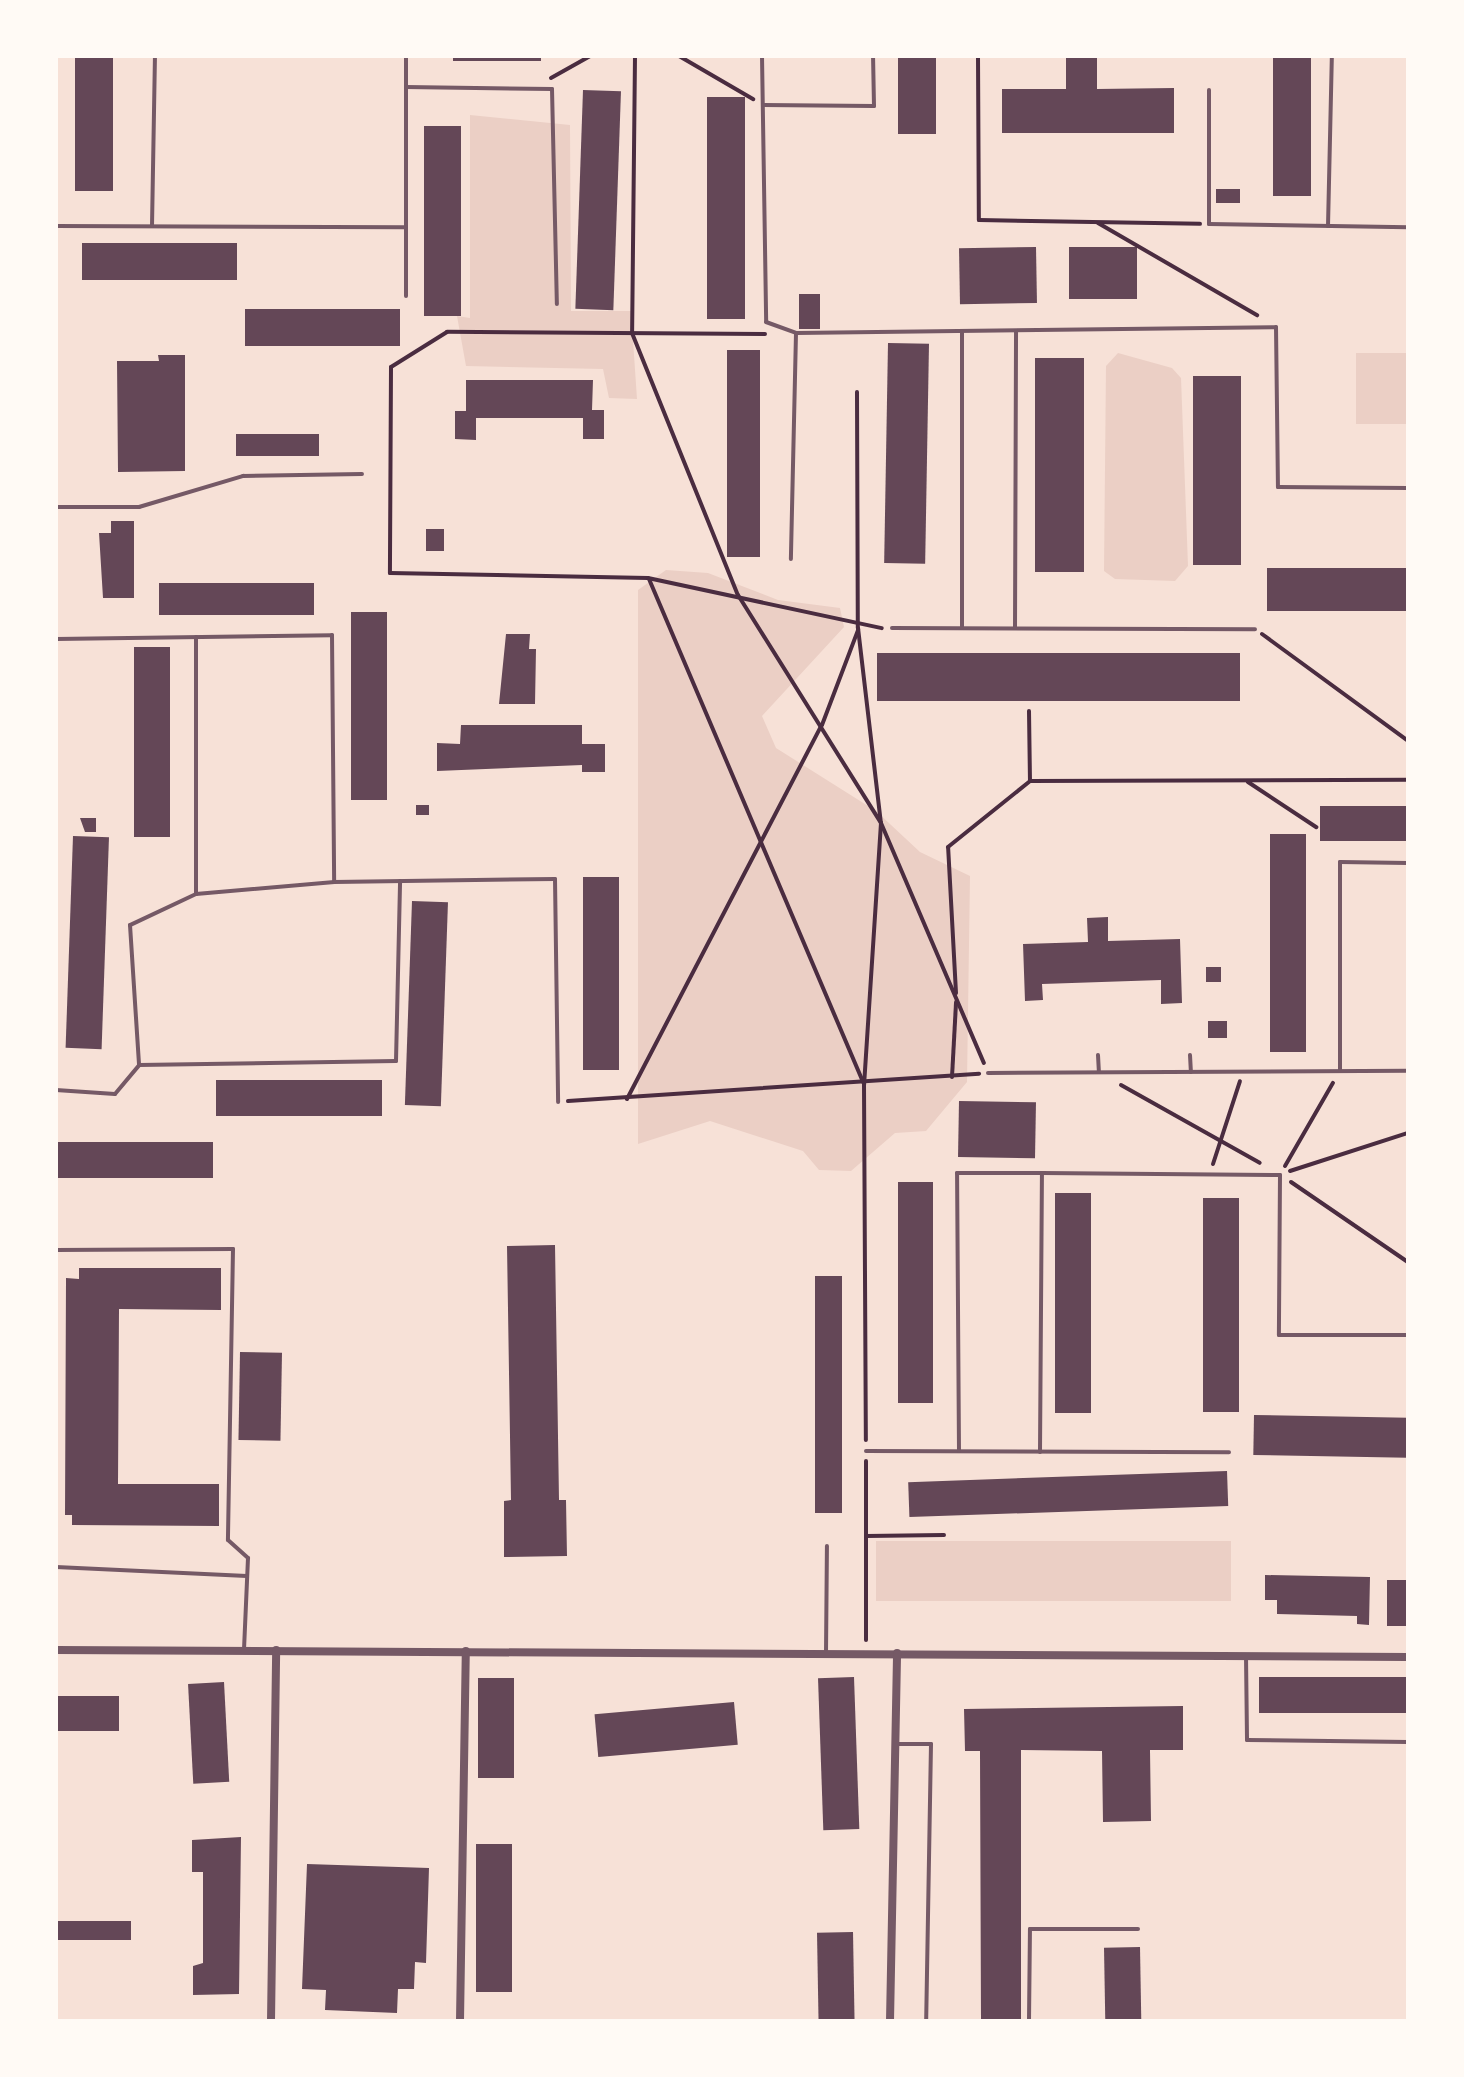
<!DOCTYPE html>
<html>
<head>
<meta charset="utf-8">
<style>
  body { margin:0 }
  #map { position:relative; width:1464px; height:2077px; overflow:hidden; background:#f7e1d7; font-family:"Fira Sans Condensed",sans-serif }
  div>[style] { position:absolute }
  [style*='--x'] { left:calc(var(--x)*1px); top:calc(var(--y)*1px); width:calc(var(--w)*1px); rotate:calc(var(--a)*1deg) }
  .green>* { inset:0; background:#ebcfc5; transform-origin:0 0 }
  .building>* { inset:0; background:#644757; transform-origin:0 0 }
  .path>* { height:4px; margin:-2px; padding:0 2px; transform-origin:2px; border-radius:2px; background:#4a2c40 }
  .service>* { height:4px; margin:-2px; padding:0 2px; transform-origin:2px; border-radius:2px; background:#755966 }
  .minor>* { height:8px; margin:-4px; padding:0 4px; transform-origin:4px; border-radius:4px; background:#755966 }
  span { translate:-50% -50%; white-space:nowrap; text-align:center; line-height:1.15; -webkit-text-stroke:6px #fffaf5; paint-order:stroke }
  .frame { position:absolute; inset:0; border:58px solid #fffaf5; pointer-events:none }
</style>
</head>
<body>
<div id="map">
  <div class="green">
    <i style="clip-path:polygon(470px 115px,570px 125px,571px 311px,631px 311px,637px 399px,609px 398px,603px 369px,466px 366px,457px 316px,470px 318px)"></i>
    <i style="clip-path:polygon(1118px 353px,1172px 368px,1181px 378px,1188px 566px,1175px 581px,1115px 579px,1104px 571px,1106px 366px)"></i>
    <i style="left:1408px;top:353px;width:71px;height:52px;rotate:90deg"></i>
    <i style="clip-path:polygon(666px 570px,708px 573px,778px 600px,840px 608px,844px 627px,762px 716px,776px 748px,876px 811px,920px 852px,970px 876px,967px 1082px,926px 1131px,895px 1133px,851px 1171px,819px 1170px,803px 1151px,710px 1121px,638px 1144px,638px 590px)"></i>
    <i style="left:876px;top:1541px;width:355px;height:60px"></i>
  </div>
  <div class="building">
    <i style="left:75px;top:56px;width:38px;height:135px"></i>
    <i style="left:453px;top:56px;width:88px;height:5px"></i>
    <i style="left:898px;top:56px;width:38px;height:78px"></i>
    <i style="clip-path:polygon(1066px 56px,1097px 56px,1097px 89px,1174px 88px,1174px 133px,1002px 133px,1002px 89px,1066px 89px)"></i>
    <i style="left:1273px;top:56px;width:38px;height:140px"></i>
    <i style="left:583px;top:90px;width:38px;height:219px;rotate:2deg"></i>
    <i style="left:707px;top:97px;width:38px;height:222px"></i>
    <i style="left:424px;top:126px;width:37px;height:190px"></i>
    <i style="left:1216px;top:189px;width:24px;height:14px"></i>
    <i style="left:82px;top:243px;width:155px;height:37px"></i>
    <i style="left:1036px;top:247px;width:56px;height:77px;rotate:89deg"></i>
    <i style="left:1069px;top:247px;width:68px;height:52px"></i>
    <i style="left:799px;top:294px;width:21px;height:35px"></i>
    <i style="left:245px;top:309px;width:155px;height:37px"></i>
    <i style="left:888px;top:343px;width:41px;height:220px;rotate:1deg"></i>
    <i style="left:727px;top:350px;width:33px;height:207px"></i>
    <i style="clip-path:polygon(158px 355px,185px 355px,185px 471px,118px 472px,117px 361px,159px 361px)"></i>
    <i style="left:1035px;top:358px;width:49px;height:214px"></i>
    <i style="left:1193px;top:376px;width:48px;height:189px"></i>
    <i style="clip-path:polygon(466px 380px,593px 380px,592px 410px,604px 410px,604px 439px,583px 439px,583px 418px,476px 418px,476px 440px,455px 439px,455px 411px,466px 411px)"></i>
    <i style="left:236px;top:434px;width:83px;height:22px"></i>
    <i style="clip-path:polygon(111px 521px,134px 521px,134px 598px,103px 598px,99px 533px,111px 533px)"></i>
    <i style="left:426px;top:529px;width:18px;height:22px"></i>
    <i style="left:1267px;top:568px;width:141px;height:43px"></i>
    <i style="left:159px;top:583px;width:155px;height:32px"></i>
    <i style="left:351px;top:612px;width:36px;height:188px"></i>
    <i style="clip-path:polygon(506px 634px,530px 634px,529px 649px,536px 649px,535px 704px,499px 704px)"></i>
    <i style="left:134px;top:647px;width:36px;height:190px"></i>
    <i style="left:877px;top:653px;width:363px;height:48px"></i>
    <i style="clip-path:polygon(461px 725px,582px 725px,582px 744px,605px 744px,605px 772px,582px 772px,582px 765px,437px 771px,437px 743px,460px 744px)"></i>
    <i style="left:416px;top:805px;width:13px;height:10px"></i>
    <i style="left:1320px;top:806px;width:88px;height:35px"></i>
    <i style="clip-path:polygon(80px 818px,96px 818px,96px 832px,85px 832px)"></i>
    <i style="left:1270px;top:834px;width:36px;height:218px"></i>
    <i style="left:73px;top:836px;width:36px;height:212px;rotate:2deg"></i>
    <i style="left:583px;top:877px;width:36px;height:193px"></i>
    <i style="left:412px;top:901px;width:36px;height:204px;rotate:2deg"></i>
    <i style="clip-path:polygon(1108px 917px,1108px 941px,1180px 939px,1182px 1003px,1161px 1004px,1161px 980px,1042px 984px,1043px 1000px,1025px 1001px,1023px 944px,1088px 942px,1087px 918px)"></i>
    <i style="left:1206px;top:967px;width:15px;height:15px"></i>
    <i style="left:1208px;top:1021px;width:19px;height:17px"></i>
    <i style="left:216px;top:1080px;width:166px;height:36px"></i>
    <i style="left:959px;top:1101px;width:77px;height:56px;rotate:1deg"></i>
    <i style="left:58px;top:1142px;width:155px;height:36px"></i>
    <i style="left:933px;top:1182px;width:221px;height:35px;rotate:90deg"></i>
    <i style="left:1055px;top:1193px;width:36px;height:220px"></i>
    <i style="left:1203px;top:1198px;width:36px;height:214px"></i>
    <i style="clip-path:polygon(555px 1245px,559px 1500px,566px 1500px,567px 1556px,504px 1557px,504px 1501px,511px 1500px,507px 1246px)"></i>
    <i style="clip-path:polygon(79px 1268px,221px 1268px,221px 1310px,119px 1309px,118px 1484px,219px 1484px,219px 1526px,72px 1525px,72px 1515px,65px 1515px,66px 1278px,79px 1279px)"></i>
    <i style="left:815px;top:1276px;width:27px;height:237px"></i>
    <i style="left:240px;top:1352px;width:42px;height:88px;rotate:1deg"></i>
    <i style="left:1254px;top:1415px;width:154px;height:40px;rotate:1deg"></i>
    <i style="left:1227px;top:1471px;width:35px;height:319px;rotate:88deg"></i>
    <i style="clip-path:polygon(1265px 1575px,1370px 1577px,1369px 1625px,1357px 1624px,1357px 1616px,1277px 1614px,1277px 1600px,1265px 1600px)"></i>
    <i style="left:1387px;top:1580px;width:21px;height:46px"></i>
    <i style="left:854px;top:1677px;width:152px;height:36px;rotate:88deg"></i>
    <i style="left:1259px;top:1677px;width:149px;height:36px"></i>
    <i style="left:478px;top:1678px;width:36px;height:100px"></i>
    <i style="left:224px;top:1682px;width:100px;height:36px;rotate:87deg"></i>
    <i style="left:56px;top:1696px;width:63px;height:35px"></i>
    <i style="left:734px;top:1702px;width:43px;height:140px;rotate:85deg"></i>
    <i style="clip-path:polygon(1183px 1706px,1183px 1750px,1150px 1750px,1151px 1821px,1103px 1822px,1102px 1751px,1021px 1750px,1021px 2021px,981px 2021px,980px 1751px,965px 1751px,964px 1709px)"></i>
    <i style="clip-path:polygon(241px 1837px,239px 1994px,193px 1995px,193px 1966px,203px 1963px,203px 1872px,192px 1872px,192px 1840px)"></i>
    <i style="left:476px;top:1844px;width:36px;height:148px"></i>
    <i style="clip-path:polygon(307px 1864px,429px 1868px,426px 1963px,415px 1962px,414px 1989px,398px 1989px,397px 2013px,325px 2010px,326px 1990px,302px 1989px)"></i>
    <i style="left:131px;top:1921px;width:19px;height:75px;rotate:90deg"></i>
    <i style="left:853px;top:1932px;width:89px;height:36px;rotate:89deg"></i>
    <i style="left:1140px;top:1947px;width:74px;height:36px;rotate:89deg"></i>
  </div>
  <div class="path">
    <i style="--x:635;--y:56;--w:277;--a:90.6"></i>
    <i style="--x:632;--y:333;--w:283;--a:68"></i>
    <i style="--x:738;--y:595;--w:269;--a:57.9"></i>
    <i style="--x:881;--y:823;--w:261;--a:66.8"></i>
    <i style="--x:679;--y:56;--w:86;--a:30.2"></i>
    <i style="--x:978;--y:56;--w:164;--a:89.7"></i>
    <i style="--x:979;--y:220;--w:221;--a:1"></i>
    <i style="--x:551;--y:78;--w:45;--a:-29.4"></i>
    <i style="--x:1098;--y:223;--w:184;--a:30.1"></i>
    <i style="--x:765;--y:334;--w:318;--a:-179.6"></i>
    <i style="--x:447;--y:332;--w:66;--a:148"></i>
    <i style="--x:391;--y:367;--w:206;--a:90.3"></i>
    <i style="--x:390;--y:573;--w:258;--a:1.1"></i>
    <i style="--x:648;--y:578;--w:239;--a:12.1"></i>
    <i style="--x:857;--y:392;--w:236;--a:89.8"></i>
    <i style="--x:858;--y:628;--w:196;--a:83.3"></i>
    <i style="--x:881;--y:823;--w:263;--a:93.7"></i>
    <i style="--x:864;--y:1085;--w:355;--a:89.7"></i>
    <i style="--x:649;--y:579;--w:547;--a:66.95"></i>
    <i style="--x:1262;--y:634;--w:181;--a:36.2"></i>
    <i style="--x:1029;--y:711;--w:70;--a:89.2"></i>
    <i style="--x:1248;--y:782;--w:82;--a:33.5"></i>
    <i style="--x:956;--y:993;--w:146;--a:-93.1"></i>
    <i style="--x:948;--y:847;--w:105;--a:-38.8"></i>
    <i style="--x:1030;--y:781;--w:378;--a:-0.2"></i>
    <i style="--x:952;--y:1077;--w:75;--a:-86.9"></i>
    <i style="--x:1121;--y:1085;--w:159;--a:29.3"></i>
    <i style="--x:627;--y:1099;--w:422;--a:-62.5"></i>
    <i style="--x:822;--y:725;--w:102;--a:-69.2"></i>
    <i style="--x:568;--y:1101;--w:412;--a:-3.8"></i>
    <i style="--x:1213;--y:1164;--w:87;--a:-72"></i>
    <i style="--x:1285;--y:1166;--w:96;--a:-60"></i>
    <i style="--x:1290;--y:1171;--w:124;--a:-17.9"></i>
    <i style="--x:1291;--y:1182;--w:142;--a:34.4"></i>
    <i style="--x:866;--y:1536;--w:78;--a:-0.7"></i>
    <i style="--x:866;--y:1640;--w:179;--a:-90"></i>
  </div>
  <div class="service">
    <i style="--x:406;--y:56;--w:240;--a:90"></i>
    <i style="--x:762;--y:56;--w:266;--a:89.1"></i>
    <i style="--x:766;--y:322;--w:32;--a:20"></i>
    <i style="--x:796;--y:333;--w:226;--a:91.3"></i>
    <i style="--x:406;--y:87;--w:146;--a:0.8"></i>
    <i style="--x:552;--y:89;--w:215;--a:88.7"></i>
    <i style="--x:1209;--y:90;--w:134;--a:90"></i>
    <i style="--x:1209;--y:224;--w:199;--a:0.9"></i>
    <i style="--x:763;--y:105;--w:111;--a:0.5"></i>
    <i style="--x:874;--y:106;--w:50;--a:-91.1"></i>
    <i style="--x:56;--y:226;--w:350;--a:0.2"></i>
    <i style="--x:152;--y:226;--w:170;--a:-89"></i>
    <i style="--x:1328;--y:226;--w:170;--a:-88.7"></i>
    <i style="--x:796;--y:333;--w:480;--a:-0.7"></i>
    <i style="--x:1276;--y:327;--w:160;--a:89.3"></i>
    <i style="--x:1278;--y:487;--w:130;--a:0.4"></i>
    <i style="--x:56;--y:507;--w:83;--a:0"></i>
    <i style="--x:139;--y:507;--w:109;--a:-16.6"></i>
    <i style="--x:243;--y:476;--w:119;--a:-1"></i>
    <i style="--x:892;--y:628;--w:363;--a:0.2"></i>
    <i style="--x:962;--y:628;--w:297;--a:-90"></i>
    <i style="--x:1015;--y:628;--w:297;--a:-89.8"></i>
    <i style="--x:196;--y:637;--w:257;--a:90"></i>
    <i style="--x:196;--y:894;--w:139;--a:-5"></i>
    <i style="--x:56;--y:639;--w:276;--a:-0.8"></i>
    <i style="--x:332;--y:635;--w:247;--a:89.5"></i>
    <i style="--x:334;--y:882;--w:221;--a:-0.8"></i>
    <i style="--x:555;--y:879;--w:223;--a:89.2"></i>
    <i style="--x:196;--y:894;--w:73;--a:154.8"></i>
    <i style="--x:130;--y:925;--w:140;--a:86.3"></i>
    <i style="--x:139;--y:1065;--w:257;--a:-0.9"></i>
    <i style="--x:396;--y:1061;--w:180;--a:-88.7"></i>
    <i style="--x:1098;--y:1055;--w:17;--a:87"></i>
    <i style="--x:1190;--y:1055;--w:17;--a:87"></i>
    <i style="--x:1340;--y:1071;--w:209;--a:-90"></i>
    <i style="--x:1340;--y:862;--w:68;--a:0.8"></i>
    <i style="--x:988;--y:1073;--w:420;--a:-0.3"></i>
    <i style="--x:56;--y:1090;--w:59;--a:3.9"></i>
    <i style="--x:115;--y:1094;--w:38;--a:-50"></i>
    <i style="--x:56;--y:1250;--w:177;--a:-0.3"></i>
    <i style="--x:233;--y:1249;--w:291;--a:91"></i>
    <i style="--x:228;--y:1540;--w:27;--a:42"></i>
    <i style="--x:248;--y:1558;--w:92;--a:92.5"></i>
    <i style="--x:866;--y:1451;--w:363;--a:0.2"></i>
    <i style="--x:959;--y:1451;--w:278;--a:-90.4"></i>
    <i style="--x:957;--y:1173;--w:85;--a:0"></i>
    <i style="--x:1040;--y:1452;--w:279;--a:-89.6"></i>
    <i style="--x:1042;--y:1173;--w:238;--a:0.5"></i>
    <i style="--x:1280;--y:1175;--w:160;--a:90.4"></i>
    <i style="--x:1279;--y:1335;--w:129;--a:0"></i>
    <i style="--x:56;--y:1567;--w:191;--a:2.7"></i>
    <i style="--x:826;--y:1653;--w:107;--a:-89.5"></i>
    <i style="--x:1246;--y:1656;--w:84;--a:89.3"></i>
    <i style="--x:1247;--y:1740;--w:161;--a:0.7"></i>
    <i style="--x:895;--y:1744;--w:36;--a:0"></i>
    <i style="--x:931;--y:1744;--w:277;--a:91"></i>
    <i style="--x:1029;--y:2021;--w:92;--a:-89.4"></i>
    <i style="--x:1030;--y:1929;--w:108;--a:0"></i>
  </div>
  <div class="minor">
    <i style="--x:56;--y:1650;--w:1352;--a:0.3"></i>
    <i style="--x:271;--y:2021;--w:371;--a:-89.2"></i>
    <i style="--x:460;--y:2021;--w:370;--a:-89.1"></i>
    <i style="--x:890;--y:2021;--w:368;--a:-88.9"></i>
  </div>
  <div class="frame"></div>
</div>
</body>
</html>
